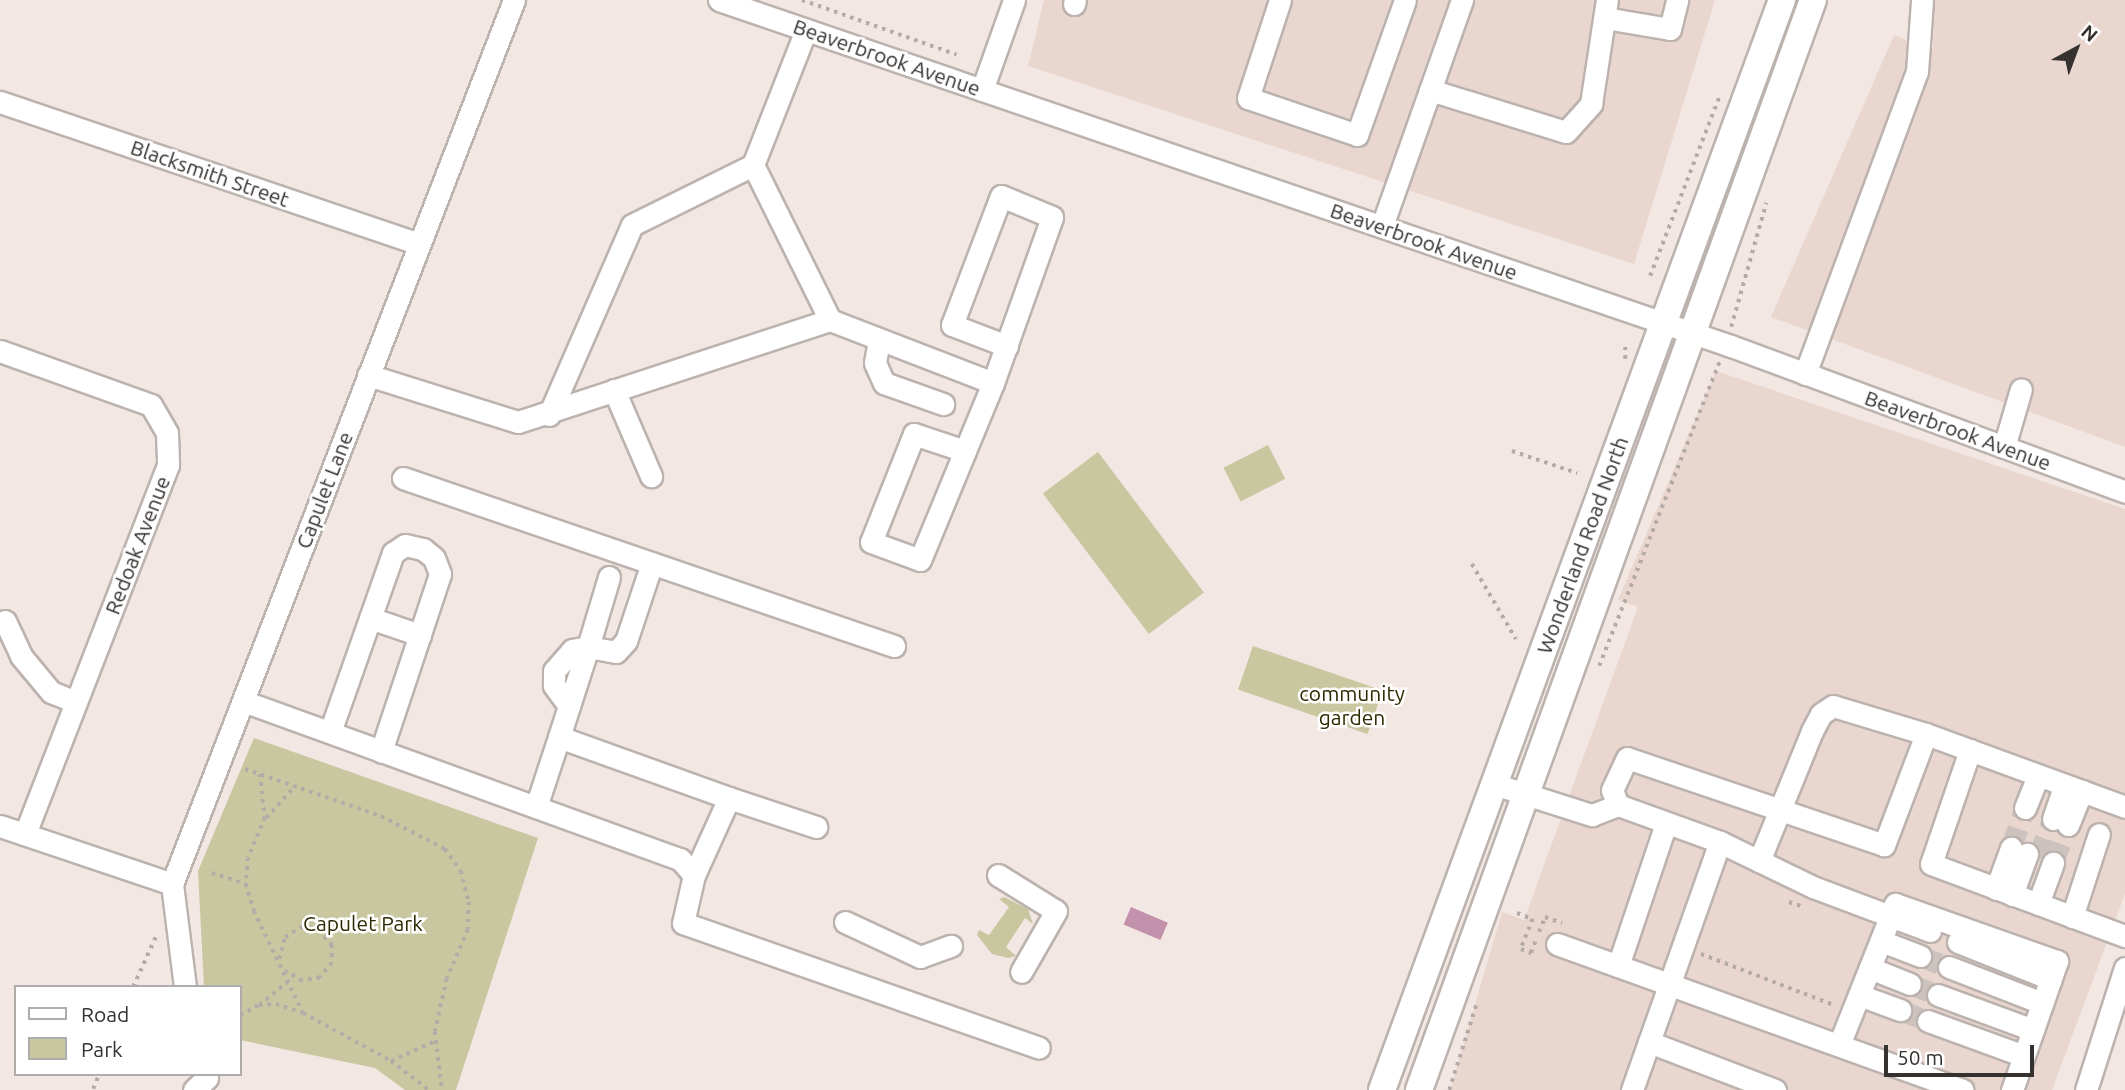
<!DOCTYPE html>
<html>
<head>
<meta charset="utf-8">
<style>
  body { margin:0 }
  #map { position:relative; width:2125px; height:1090px; overflow:hidden; background:#f2e7e3; font-family:Ubuntu,sans-serif }
  div>[style] { position:absolute }
  [style*='--x'] { left:calc(var(--x)*1px); top:calc(var(--y)*1px); width:calc(var(--w)*1px); rotate:calc(var(--a)*1deg) }
  .built>* { inset:0; background:#e9d7cf }
  .green>* { inset:0; background:#c9c7a0; transform-origin:0 0 }
  .water>* { inset:0; background:#c291ac; transform-origin:0 0 }
  .minor-tunnel>* { height:21px; margin-top:-10.5px; transform-origin:0; background:repeating-linear-gradient(90deg,#ccc3bf 0 21px,transparent 0 31px) }
  .path>* { height:3.5px; margin-top:-1.75px; transform-origin:0; background:repeating-linear-gradient(90deg,#b4aba8 0 3.5px,transparent 0 8.5px) }
  .roads { filter:drop-shadow(2px 0 #bcb2ae) drop-shadow(-2px 0 #bcb2ae) drop-shadow(0 2px #bcb2ae) drop-shadow(0 -2px #bcb2ae) }
  .minor>* { height:21px; margin:-10.5px; padding:0 10.5px; transform-origin:10.5px; border-radius:10.5px; background:#fff }
  .major>* { height:26px; margin:-13px; padding:0 13px; transform-origin:13px; border-radius:13px; background:#fff }
  span { translate:-50% -50%; white-space:nowrap; text-align:center; line-height:1.15; -webkit-text-stroke:5px #fff; paint-order:stroke }
  .street-label { font-size:21px; color:#35312f }
  .park-label { font-size:21px; color:#2e2a00 }
  .legend { position:absolute; left:14px; top:985px; width:228px; height:91px; box-sizing:border-box; background:#fff; border:2px solid #aeadac; margin:0; padding:9px 12px; list-style:none; font-size:21px; color:#35312f }
  .legend li { display:flex; align-items:center; gap:14px; height:35px }
  .legend b { width:35px; border:2px solid #aeadac }
  .north { position:absolute; left:2041px; top:14px; width:70px; height:70px; -webkit-text-stroke:5px #fff; paint-order:stroke; rotate:41deg; font-size:19px; font-weight:700; line-height:28px; text-align:center; color:#35312f }
  .north::after { content:''; display:block; margin:auto; width:24px; height:32px; background:#35312f; clip-path:polygon(50% 0,100% 100%,50% 72%,0 100%) }
  .scale { position:absolute; left:1884px; top:1045px; width:150px; height:32px; box-sizing:border-box; border:4px solid #35312f; border-top:0; padding-left:9px; font-size:21px; line-height:24px; white-space:nowrap; color:#35312f; -webkit-text-stroke:5px #fff; paint-order:stroke }
</style>
</head>
<body>
<div id="map">
  <div class="built">
    <i style="clip-path:polygon(1044px 0,1715px 0,1634px 264px,1028px 66px)"></i>
    <i style="clip-path:polygon(1934px 0,2125px 0,2125px 447px,1771px 317px,1894px 35px,1933px 50px)"></i>
    <i style="clip-path:polygon(1716px 371px,2125px 509px,2125px 894px,2052px 1090px,1450px 1090px,1502px 912px,1524px 920px,1638px 607px,1618px 600px)"></i>
  </div>
  <div class="green">
    <i style="left:1268px;top:445px;width:38px;height:50px;rotate:63deg"></i>
    <i style="left:1098px;top:452px;width:176px;height:69px;rotate:53deg"></i>
    <i style="left:1253px;top:646px;width:137px;height:46px;rotate:19deg"></i>
    <i style="clip-path:polygon(254px 738px,538px 838px,456px 1090px,405px 1090px,375px 1068px,240px 1040px,240px 987px,204px 987px,198px 871px)"></i>
    <i style="clip-path:polygon(1004px 897px,1028px 909px,1033px 924px,1025px 918px,1006px 947px,1016px 956px,1008px 958px,992px 954px,977px 935px,979px 930px,989px 935px,1009px 907px,999px 899px)"></i>
  </div>
  <div class="water">
    <i style="left:1131px;top:907px;width:40px;height:19px;rotate:23deg"></i>
  </div>
  <div class="minor-tunnel">
    <i style="--x:2011;--y:848;--w:42;--a:-70.7"></i>
    <i style="--x:2038;--y:858;--w:42;--a:-69"></i>
    <i style="--x:2053;--y:863;--w:41;--a:-68.5"></i>
    <i style="--x:1920;--y:956;--w:31;--a:21"></i>
    <i style="--x:1910;--y:984;--w:30;--a:21"></i>
    <i style="--x:1900;--y:1010;--w:30;--a:21"></i>
  </div>
  <div class="path">
    <i style="--x:802;--y:0;--w:164;--a:19.5"></i>
    <i style="--x:1650;--y:276;--w:194;--a:-68.9"></i>
    <i style="--x:1731;--y:327;--w:129;--a:-74.2"></i>
    <i style="--x:1625;--y:359;--w:15;--a:-90"></i>
    <i style="--x:1512;--y:451;--w:69;--a:18.7"></i>
    <i style="--x:1472;--y:564;--w:87;--a:59.6"></i>
    <i style="--x:1599;--y:666;--w:328;--a:-68.4"></i>
    <i style="--x:245;--y:769;--w:144;--a:19.1"></i>
    <i style="--x:381;--y:816;--w:72;--a:27.3"></i>
    <i style="--x:445;--y:849;--w:27;--a:54"></i>
    <i style="--x:461;--y:871;--w:32;--a:76"></i>
    <i style="--x:469;--y:902;--w:28;--a:92"></i>
    <i style="--x:468;--y:930;--w:53;--a:113.2"></i>
    <i style="--x:447;--y:979;--w:54;--a:102.8"></i>
    <i style="--x:435;--y:1032;--w:58;--a:83.1"></i>
    <i style="--x:260;--y:774;--w:44;--a:83.5"></i>
    <i style="--x:265;--y:818;--w:43;--a:113"></i>
    <i style="--x:248;--y:858;--w:26;--a:94"></i>
    <i style="--x:246;--y:884;--w:28;--a:73"></i>
    <i style="--x:254;--y:911;--w:113;--a:64.3"></i>
    <i style="--x:303;--y:1013;--w:100;--a:28.6"></i>
    <i style="--x:391;--y:1061;--w:48;--a:37.3"></i>
    <i style="--x:266;--y:818;--w:43;--a:-47.8"></i>
    <i style="--x:212;--y:873;--w:36;--a:18"></i>
    <i style="--x:1789;--y:902;--w:16;--a:18"></i>
    <i style="--x:1517;--y:913;--w:17;--a:21"></i>
    <i style="--x:1533;--y:919;--w:32;--a:112"></i>
    <i style="--x:1521;--y:949;--w:11;--a:22"></i>
    <i style="--x:1531;--y:953;--w:15;--a:-70"></i>
    <i style="--x:1539;--y:932;--w:16;--a:-68"></i>
    <i style="--x:1545;--y:917;--w:18;--a:19"></i>
    <i style="--x:1701;--y:954;--w:142;--a:21"></i>
    <i style="--x:279;--y:959;--w:23;--a:-75"></i>
    <i style="--x:285;--y:937;--w:19;--a:-32"></i>
    <i style="--x:301;--y:927;--w:18;--a:9"></i>
    <i style="--x:319;--y:930;--w:20;--a:49"></i>
    <i style="--x:332;--y:945;--w:18;--a:90"></i>
    <i style="--x:332;--y:963;--w:19;--a:129"></i>
    <i style="--x:320;--y:978;--w:18;--a:171"></i>
    <i style="--x:302;--y:981;--w:20;--a:-150"></i>
    <i style="--x:133;--y:987;--w:56;--a:-65.7"></i>
    <i style="--x:259;--y:1005;--w:36;--a:-39"></i>
    <i style="--x:240;--y:1015;--w:21;--a:-28"></i>
    <i style="--x:259;--y:1005;--w:17;--a:-3"></i>
    <i style="--x:276;--y:1004;--w:28;--a:18"></i>
    <i style="--x:391;--y:1061;--w:48;--a:-24.4"></i>
    <i style="--x:93;--y:1089;--w:16;--a:-68"></i>
    <i style="--x:1449;--y:1090;--w:92;--a:-72.3"></i>
  </div>
  <div class="roads">
    <div class="minor">
      <i style="--x:719;--y:0;--w:1070;--a:18.88"></i>
      <i style="--x:1731;--y:346;--w:420;--a:20.3"></i>
      <i style="--x:1280;--y:0;--w:103;--a:108.1"></i>
      <i style="--x:1248;--y:98;--w:115;--a:18.7"></i>
      <i style="--x:1357;--y:135;--w:143;--a:-70.4"></i>
      <i style="--x:1074;--y:4;--w:4;--a:-76"></i>
      <i style="--x:1605;--y:18;--w:66;--a:9.6"></i>
      <i style="--x:1670;--y:29;--w:30;--a:-76"></i>
      <i style="--x:982;--y:90;--w:96;--a:-70.4"></i>
      <i style="--x:1430;--y:90;--w:142;--a:17.2"></i>
      <i style="--x:1566;--y:132;--w:38;--a:-48"></i>
      <i style="--x:1591;--y:104;--w:105;--a:-81.3"></i>
      <i style="--x:0;--y:102;--w:442;--a:18.7"></i>
      <i style="--x:1382;--y:226;--w:240;--a:-70.5"></i>
      <i style="--x:830;--y:320;--w:175;--a:21.1"></i>
      <i style="--x:993;--y:383;--w:176;--a:-70.4"></i>
      <i style="--x:1052;--y:217;--w:55;--a:-157.6"></i>
      <i style="--x:1001;--y:196;--w:138;--a:110.8"></i>
      <i style="--x:952;--y:325;--w:59;--a:20.9"></i>
      <i style="--x:879;--y:340;--w:23;--a:100"></i>
      <i style="--x:875;--y:363;--w:22;--a:66"></i>
      <i style="--x:884;--y:383;--w:63;--a:19.6"></i>
      <i style="--x:0;--y:351;--w:160;--a:19.7"></i>
      <i style="--x:151;--y:405;--w:32;--a:60"></i>
      <i style="--x:167;--y:433;--w:32;--a:88"></i>
      <i style="--x:168;--y:465;--w:396;--a:111.2"></i>
      <i style="--x:1805;--y:374;--w:322;--a:-69.7"></i>
      <i style="--x:1917;--y:72;--w:72;--a:-86"></i>
      <i style="--x:368;--y:375;--w:157;--a:17.4"></i>
      <i style="--x:518;--y:422;--w:328;--a:-18.1"></i>
      <i style="--x:830;--y:320;--w:173;--a:-116.4"></i>
      <i style="--x:614;--y:390;--w:94;--a:66.7"></i>
      <i style="--x:549;--y:415;--w:207;--a:-66.4"></i>
      <i style="--x:632;--y:225;--w:135;--a:-26.4"></i>
      <i style="--x:753;--y:165;--w:145;--a:-68.6"></i>
      <i style="--x:2004;--y:447;--w:60;--a:-73.7"></i>
      <i style="--x:965;--y:451;--w:54;--a:-161.6"></i>
      <i style="--x:914;--y:434;--w:116;--a:111.7"></i>
      <i style="--x:871;--y:542;--w:52;--a:20.2"></i>
      <i style="--x:920;--y:560;--w:191;--a:-67.6"></i>
      <i style="--x:403;--y:478;--w:519;--a:18.89"></i>
      <i style="--x:609;--y:577;--w:73;--a:106.7"></i>
      <i style="--x:588;--y:647;--w:28;--a:10"></i>
      <i style="--x:616;--y:652;--w:15;--a:-48"></i>
      <i style="--x:626;--y:641;--w:82;--a:-71.6"></i>
      <i style="--x:370;--y:618;--w:53;--a:18.8"></i>
      <i style="--x:5;--y:621;--w:38;--a:65"></i>
      <i style="--x:21;--y:656;--w:47;--a:50.2"></i>
      <i style="--x:51;--y:692;--w:27;--a:22"></i>
      <i style="--x:243;--y:701;--w:465;--a:19.9"></i>
      <i style="--x:680;--y:859;--w:21;--a:49"></i>
      <i style="--x:694;--y:875;--w:49;--a:102.9"></i>
      <i style="--x:683;--y:923;--w:377;--a:19.3"></i>
      <i style="--x:569;--y:706;--w:26;--a:-126"></i>
      <i style="--x:554;--y:685;--w:14;--a:-90"></i>
      <i style="--x:554;--y:671;--w:28;--a:-49"></i>
      <i style="--x:572;--y:650;--w:16;--a:-11"></i>
      <i style="--x:330;--y:732;--w:190;--a:-70.6"></i>
      <i style="--x:393;--y:553;--w:14;--a:-34"></i>
      <i style="--x:405;--y:545;--w:18;--a:13"></i>
      <i style="--x:423;--y:549;--w:14;--a:39"></i>
      <i style="--x:434;--y:558;--w:17;--a:69"></i>
      <i style="--x:440;--y:574;--w:187;--a:108.4"></i>
      <i style="--x:1926;--y:734;--w:119;--a:110.7"></i>
      <i style="--x:1884;--y:845;--w:271;--a:-161.3"></i>
      <i style="--x:1627;--y:758;--w:35;--a:115"></i>
      <i style="--x:1612;--y:790;--w:16;--a:68"></i>
      <i style="--x:1618;--y:805;--w:109;--a:19.9"></i>
      <i style="--x:1720;--y:842;--w:103;--a:25.8"></i>
      <i style="--x:1813;--y:887;--w:125;--a:20.6"></i>
      <i style="--x:559;--y:737;--w:95;--a:-72.1"></i>
      <i style="--x:1970;--y:750;--w:120;--a:108.9"></i>
      <i style="--x:1931;--y:864;--w:207;--a:20.4"></i>
      <i style="--x:1494;--y:784;--w:103;--a:17.6"></i>
      <i style="--x:1592;--y:815;--w:28;--a:-21"></i>
      <i style="--x:729;--y:798;--w:92;--a:18.4"></i>
      <i style="--x:536;--y:807;--w:74;--a:-71.8"></i>
      <i style="--x:559;--y:737;--w:181;--a:19.7"></i>
      <i style="--x:729;--y:798;--w:85;--a:114.4"></i>
      <i style="--x:2025;--y:808;--w:35;--a:-68"></i>
      <i style="--x:2053;--y:819;--w:36;--a:-71"></i>
      <i style="--x:2068;--y:825;--w:37;--a:-68"></i>
      <i style="--x:0;--y:826;--w:182;--a:18.6"></i>
      <i style="--x:1759;--y:861;--w:140;--a:-67.8"></i>
      <i style="--x:1812;--y:731;--w:19;--a:-62"></i>
      <i style="--x:1821;--y:714;--w:14;--a:-34"></i>
      <i style="--x:1833;--y:706;--w:97;--a:16.8"></i>
      <i style="--x:1926;--y:734;--w:212;--a:20.1"></i>
      <i style="--x:998;--y:875;--w:68;--a:31.8"></i>
      <i style="--x:1056;--y:911;--w:70;--a:119.8"></i>
      <i style="--x:1996;--y:889;--w:44;--a:-69.9"></i>
      <i style="--x:2012;--y:895;--w:44;--a:-69.9"></i>
      <i style="--x:2038;--y:904;--w:44;--a:-69.9"></i>
      <i style="--x:2072;--y:917;--w:87;--a:-72"></i>
      <i style="--x:845;--y:922;--w:83;--a:25"></i>
      <i style="--x:920;--y:957;--w:33;--a:-20"></i>
      <i style="--x:1881;--y:941;--w:42;--a:21"></i>
      <i style="--x:1958;--y:942;--w:100;--a:21.7"></i>
      <i style="--x:1557;--y:944;--w:431;--a:19.8"></i>
      <i style="--x:1618;--y:966;--w:148;--a:-71.4"></i>
      <i style="--x:1949;--y:967;--w:100;--a:21.2"></i>
      <i style="--x:1870;--y:968;--w:43;--a:21.8"></i>
      <i style="--x:185;--y:987;--w:104;--a:-97.2"></i>
      <i style="--x:172;--y:884;--w:948;--a:-68.85"></i>
      <i style="--x:1859;--y:995;--w:44;--a:20.1"></i>
      <i style="--x:1938;--y:995;--w:101;--a:20.2"></i>
      <i style="--x:1928;--y:1021;--w:102;--a:20"></i>
      <i style="--x:1649;--y:1042;--w:135;--a:20.9"></i>
      <i style="--x:1839;--y:1045;--w:152;--a:-68.3"></i>
      <i style="--x:1895;--y:904;--w:172;--a:19.4"></i>
      <i style="--x:2057;--y:961;--w:137;--a:109.2"></i>
      <i style="--x:194;--y:1090;--w:18;--a:-43"></i>
      <i style="--x:1632;--y:1090;--w:263;--a:-70.5"></i>
      <i style="--x:2086;--y:1090;--w:128;--a:-72.3"></i>
    </div>
    <div class="major">
      <i style="--x:1382;--y:1090;--w:1161;--a:-69.85"></i>
      <i style="--x:1419;--y:1090;--w:1159;--a:-70.13"></i>
    </div>
  </div>
  <div class="street-label">
    <span style="left:887px;top:57px;rotate:19deg">Beaverbrook Avenue</span>
    <span style="left:210px;top:173px;rotate:19deg">Blacksmith Street</span>
    <span style="left:1424px;top:241px;rotate:19deg">Beaverbrook Avenue</span>
    <span style="left:1958px;top:430px;rotate:20deg">Beaverbrook Avenue</span>
    <span style="left:324px;top:490px;rotate:-69deg">Capulet Lane</span>
    <span style="left:137px;top:545px;rotate:-69deg">Redoak Avenue</span>
    <span style="left:1582px;top:545px;rotate:-70deg">Wonderland Road North</span>
  </div>
  <div class="park-label">
    <span style="left:1352px;top:705px">community<br>garden</span>
    <span style="left:363px;top:923px">Capulet Park</span>
  </div>
  <ul class="legend">
  <li><b style="height:9px;background:#fff"></b>Road</li>
  <li><b style="height:19px;background:#c9c7a0"></b>Park</li>
  </ul>
  <div class="north">N</div>
  <div class="scale">50 m</div>
</div>
</body>
</html>
